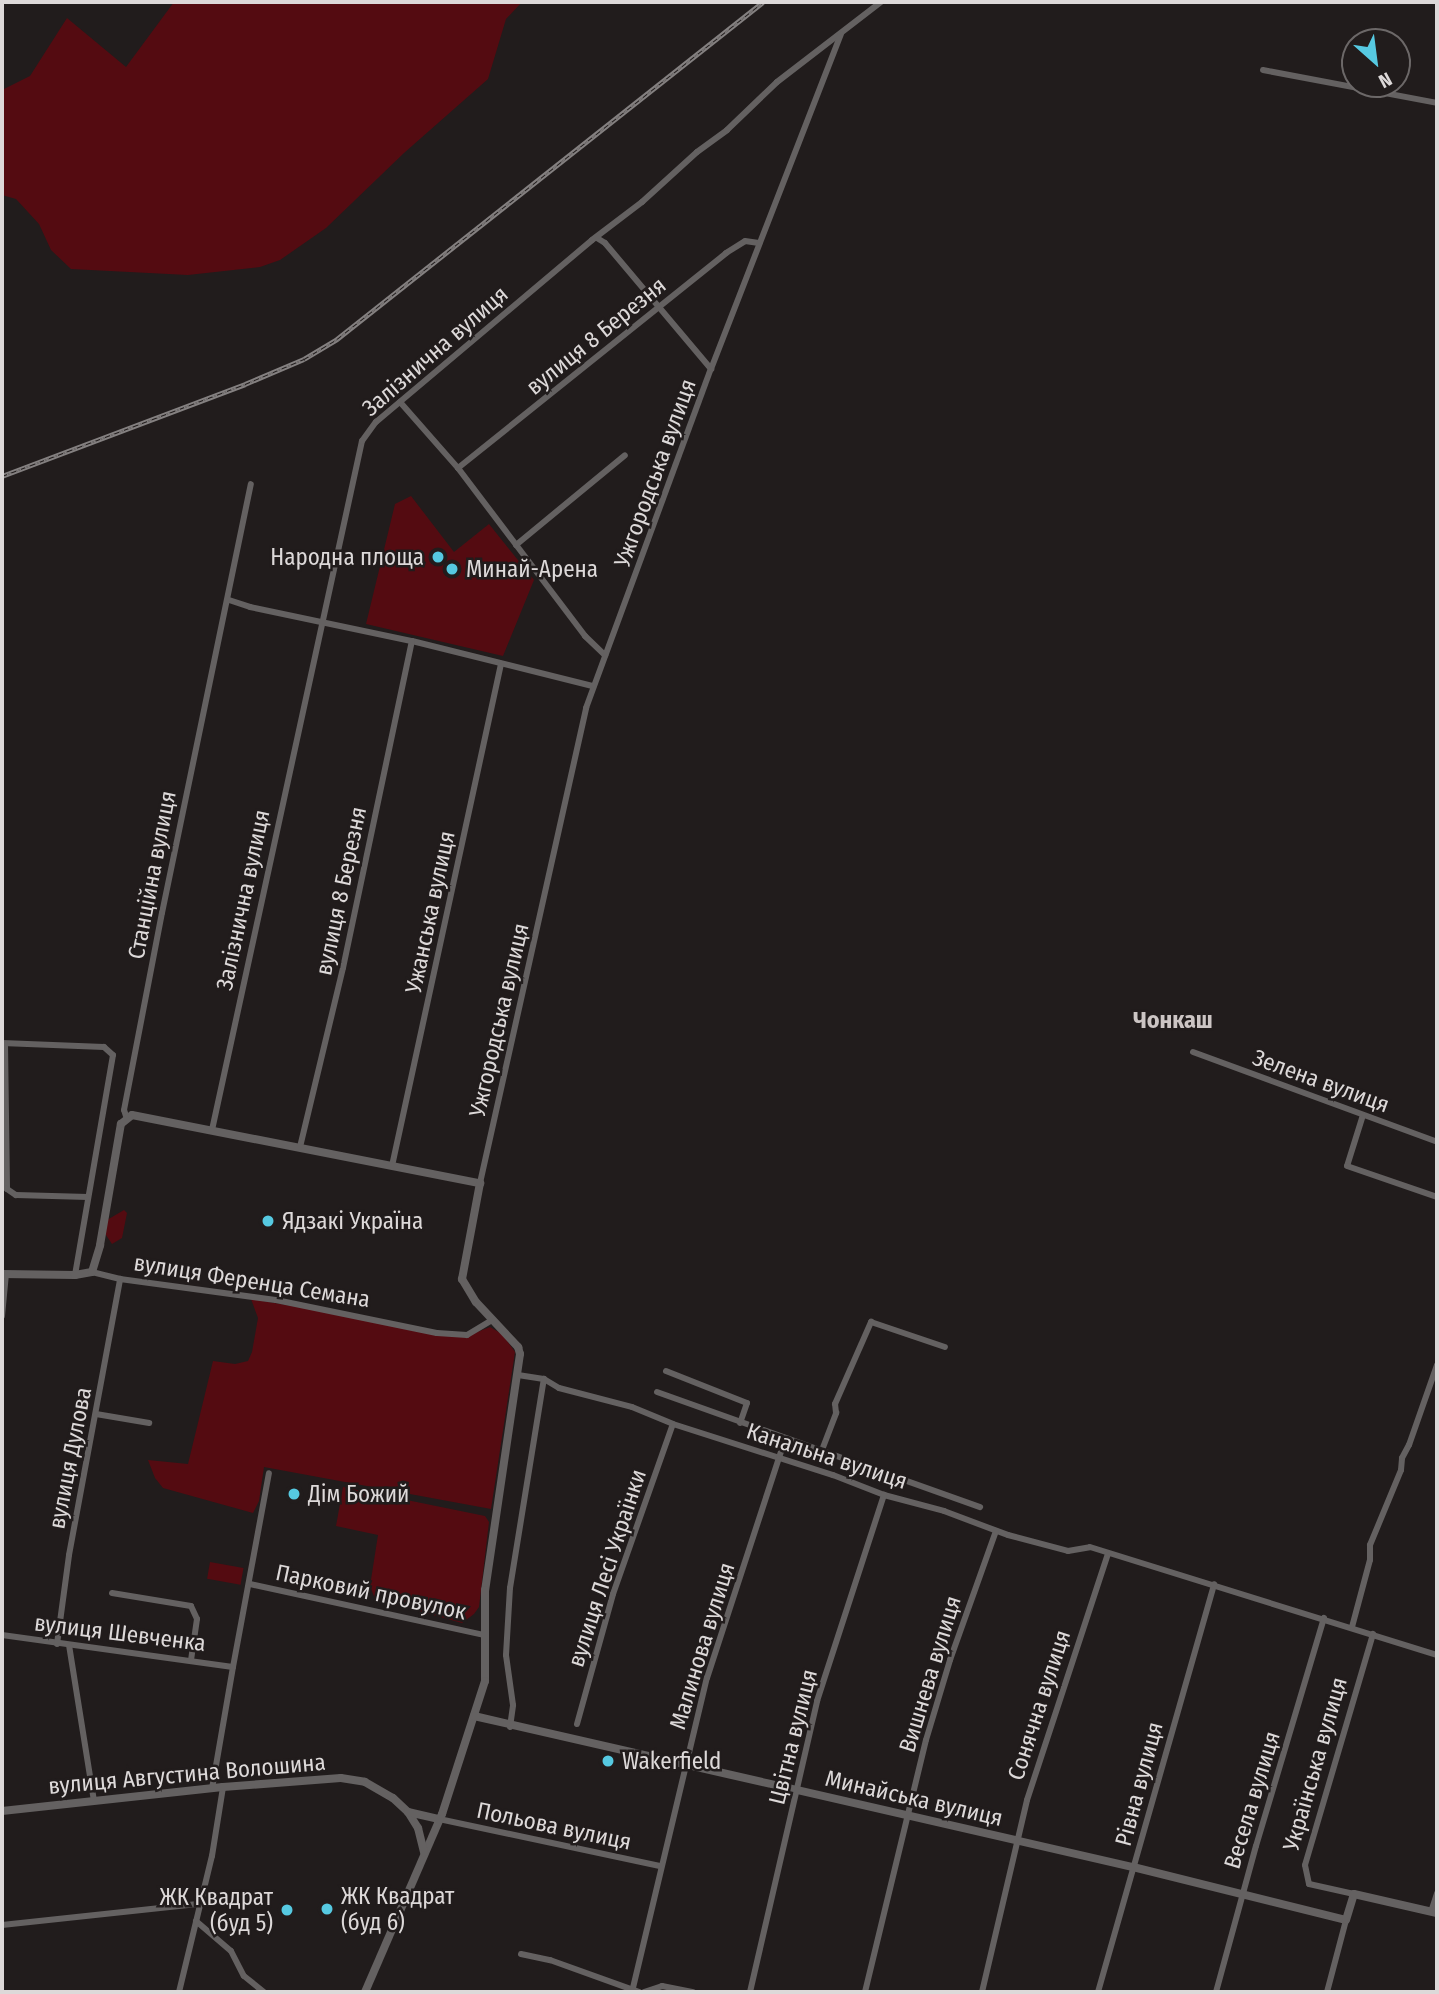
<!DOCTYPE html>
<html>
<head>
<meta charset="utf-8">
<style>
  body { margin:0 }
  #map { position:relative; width:1439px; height:1994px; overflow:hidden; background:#211c1c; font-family:"Fira Sans Condensed",sans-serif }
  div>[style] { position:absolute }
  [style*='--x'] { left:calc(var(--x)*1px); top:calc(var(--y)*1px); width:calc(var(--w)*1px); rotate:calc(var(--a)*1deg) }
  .green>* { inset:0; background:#540b11; transform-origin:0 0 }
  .minor>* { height:6px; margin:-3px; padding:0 3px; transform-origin:3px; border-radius:3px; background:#646161 }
  .tertiary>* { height:8px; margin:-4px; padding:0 4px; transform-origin:4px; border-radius:4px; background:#646161 }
  .rail>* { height:4.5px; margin-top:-2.25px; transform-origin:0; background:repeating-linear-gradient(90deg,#211c1c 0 5px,#848080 0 10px); box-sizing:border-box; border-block:2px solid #848080 }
  .dots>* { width:19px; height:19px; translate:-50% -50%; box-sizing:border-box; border:4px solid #211c1c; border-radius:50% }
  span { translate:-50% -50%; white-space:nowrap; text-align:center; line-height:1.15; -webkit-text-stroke:5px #211c1c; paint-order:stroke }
  .street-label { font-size:23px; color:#ddd9d9 }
  .poi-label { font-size:23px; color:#ddd9d9 }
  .right { translate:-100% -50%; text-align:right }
  .left { translate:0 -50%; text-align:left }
  .neighbourhood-label { font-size:24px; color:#ccc5c4; font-weight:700 }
  .frame { position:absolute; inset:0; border:4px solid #ddd9d9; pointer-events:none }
  .north { position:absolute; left:1341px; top:28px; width:70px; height:70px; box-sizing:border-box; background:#211c1c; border:2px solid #6c6868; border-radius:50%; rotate:152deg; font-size:19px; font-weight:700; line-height:28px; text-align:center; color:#ddd9d9 }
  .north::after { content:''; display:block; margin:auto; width:24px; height:32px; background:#56c9e1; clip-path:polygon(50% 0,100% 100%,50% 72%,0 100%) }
</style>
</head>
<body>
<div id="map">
  <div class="green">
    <i style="clip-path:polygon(174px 2px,522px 2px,506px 19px,488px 79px,404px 153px,326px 228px,280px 260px,260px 267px,188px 275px,71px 269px,51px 250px,39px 224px,16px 199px,2px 195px,2px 90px,30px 76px,67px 18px,126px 67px)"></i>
    <i style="clip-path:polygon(411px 496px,454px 552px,489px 524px,534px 580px,503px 656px,366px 624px,395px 504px)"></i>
    <i style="clip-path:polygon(124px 1210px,127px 1213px,122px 1238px,112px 1244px,104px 1232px,107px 1220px)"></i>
    <i style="clip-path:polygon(251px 1299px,467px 1336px,490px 1327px,502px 1334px,515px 1352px,491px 1509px,264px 1467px,259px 1501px,253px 1513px,163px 1488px,155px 1478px,148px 1460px,188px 1464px,213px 1361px,235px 1364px,248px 1361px,252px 1352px,258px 1318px)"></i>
    <i style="clip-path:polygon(343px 1487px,485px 1516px,489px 1522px,479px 1607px,474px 1614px,462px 1623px,375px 1599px,370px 1586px,378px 1535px,336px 1526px)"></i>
    <i style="left:210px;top:1562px;width:34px;height:17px;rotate:10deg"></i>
  </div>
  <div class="minor">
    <i style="--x:1263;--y:70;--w:177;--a:10.7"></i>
    <i style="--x:597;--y:238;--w:9;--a:32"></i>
    <i style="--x:605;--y:243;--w:165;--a:49.9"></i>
    <i style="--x:400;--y:402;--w:88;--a:48.7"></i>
    <i style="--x:458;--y:468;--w:211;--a:52.9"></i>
    <i style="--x:585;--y:636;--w:28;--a:44"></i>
    <i style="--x:458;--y:468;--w:344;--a:-38.7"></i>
    <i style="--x:726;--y:253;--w:22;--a:-32"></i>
    <i style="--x:745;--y:241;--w:14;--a:8"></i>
    <i style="--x:516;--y:545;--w:141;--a:-39.5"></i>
    <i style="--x:229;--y:600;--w:22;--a:18"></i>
    <i style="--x:250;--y:607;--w:166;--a:11.9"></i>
    <i style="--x:412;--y:641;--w:187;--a:14"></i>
    <i style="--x:2;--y:1043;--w:102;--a:2.2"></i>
    <i style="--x:104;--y:1047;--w:12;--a:42"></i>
    <i style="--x:113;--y:1055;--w:223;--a:99.8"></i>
    <i style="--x:5;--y:1044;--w:145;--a:89.2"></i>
    <i style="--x:7;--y:1189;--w:11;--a:34"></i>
    <i style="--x:16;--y:1195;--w:72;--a:1.6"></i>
    <i style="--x:1193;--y:1052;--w:260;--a:20.2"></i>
    <i style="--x:1363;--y:1115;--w:53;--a:107.4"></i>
    <i style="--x:1347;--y:1166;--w:95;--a:19"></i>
    <i style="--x:126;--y:1116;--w:6;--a:-108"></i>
    <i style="--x:124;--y:1110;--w:201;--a:-79.1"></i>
    <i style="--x:162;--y:913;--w:438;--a:-78.3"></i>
    <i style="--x:212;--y:1130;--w:705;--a:-77.72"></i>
    <i style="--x:362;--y:441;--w:24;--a:-54"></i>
    <i style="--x:376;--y:422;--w:282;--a:-40.1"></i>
    <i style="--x:592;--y:240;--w:63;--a:-37.2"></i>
    <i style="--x:642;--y:202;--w:74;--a:-42.3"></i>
    <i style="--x:697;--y:152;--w:37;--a:-36"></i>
    <i style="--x:727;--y:130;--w:69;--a:-43.8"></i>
    <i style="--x:777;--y:82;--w:131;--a:-37.6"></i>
    <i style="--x:300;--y:1147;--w:184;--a:-76.5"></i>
    <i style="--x:343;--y:968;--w:334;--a:-78.1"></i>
    <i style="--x:392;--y:1166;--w:514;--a:-77.75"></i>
    <i style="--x:480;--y:1183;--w:487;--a:-77.4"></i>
    <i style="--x:586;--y:708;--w:361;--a:-69.8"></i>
    <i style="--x:711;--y:369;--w:359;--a:-68.8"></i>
    <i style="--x:92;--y:1272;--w:29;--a:14"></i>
    <i style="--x:120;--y:1279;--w:157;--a:7.7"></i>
    <i style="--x:276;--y:1300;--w:164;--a:11.6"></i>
    <i style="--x:437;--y:1333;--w:30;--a:4"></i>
    <i style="--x:467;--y:1335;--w:29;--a:-31"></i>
    <i style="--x:2;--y:1316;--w:42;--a:-84.6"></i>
    <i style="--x:666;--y:1371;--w:87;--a:21.6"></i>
    <i style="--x:747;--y:1403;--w:21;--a:109"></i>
    <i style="--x:518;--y:1375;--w:26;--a:9"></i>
    <i style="--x:544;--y:1379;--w:17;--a:31"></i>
    <i style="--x:559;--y:1388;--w:75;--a:14.6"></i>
    <i style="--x:632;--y:1407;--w:44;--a:22.5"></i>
    <i style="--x:673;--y:1424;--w:168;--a:17.7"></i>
    <i style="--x:833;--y:1475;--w:55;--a:21.4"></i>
    <i style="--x:884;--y:1495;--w:62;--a:14.9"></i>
    <i style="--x:944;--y:1511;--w:68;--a:20.6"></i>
    <i style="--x:1008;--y:1535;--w:62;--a:14.9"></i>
    <i style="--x:1068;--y:1551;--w:22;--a:-10"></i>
    <i style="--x:1090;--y:1547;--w:363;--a:17.3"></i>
    <i style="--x:657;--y:1392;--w:343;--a:19.6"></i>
    <i style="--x:96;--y:1414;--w:54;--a:9.6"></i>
    <i style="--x:822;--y:1450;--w:40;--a:-69"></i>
    <i style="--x:836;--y:1413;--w:9;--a:-96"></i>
    <i style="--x:835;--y:1404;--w:90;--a:-66.3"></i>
    <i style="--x:871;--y:1322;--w:78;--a:18.7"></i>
    <i style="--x:250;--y:1584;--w:239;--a:12.3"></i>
    <i style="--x:112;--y:1593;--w:80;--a:9.3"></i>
    <i style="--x:191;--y:1606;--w:14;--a:65"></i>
    <i style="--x:197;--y:1619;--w:41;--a:98.3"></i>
    <i style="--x:1352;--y:1627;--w:69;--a:-75"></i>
    <i style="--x:1370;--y:1560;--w:15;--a:-90"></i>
    <i style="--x:1370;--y:1545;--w:81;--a:-67.5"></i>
    <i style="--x:1401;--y:1470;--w:12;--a:-85"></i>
    <i style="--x:1402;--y:1458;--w:15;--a:-62"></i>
    <i style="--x:1409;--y:1445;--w:85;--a:-70.7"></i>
    <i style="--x:2;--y:1635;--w:233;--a:7.9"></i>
    <i style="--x:233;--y:1667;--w:123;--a:99.8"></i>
    <i style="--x:57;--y:1644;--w:90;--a:-82.3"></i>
    <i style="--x:69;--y:1555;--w:281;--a:-79.5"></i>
    <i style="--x:69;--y:1645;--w:158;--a:80.9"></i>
    <i style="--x:233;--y:1667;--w:197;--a:-79.5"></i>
    <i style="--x:577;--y:1724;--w:135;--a:-74.5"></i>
    <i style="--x:613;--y:1594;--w:180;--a:-70.6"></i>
    <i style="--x:510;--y:1727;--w:22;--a:-82"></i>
    <i style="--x:513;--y:1705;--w:50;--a:-98"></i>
    <i style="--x:506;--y:1655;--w:67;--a:-86.6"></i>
    <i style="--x:510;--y:1588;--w:212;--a:-80.8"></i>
    <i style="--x:439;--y:1819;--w:227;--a:12"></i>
    <i style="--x:1354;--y:1894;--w:46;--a:-167.5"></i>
    <i style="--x:1309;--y:1884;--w:19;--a:-102"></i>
    <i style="--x:1305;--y:1865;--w:241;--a:-73.6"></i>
    <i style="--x:1431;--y:1912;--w:20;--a:-72"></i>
    <i style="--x:196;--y:1921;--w:46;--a:40.6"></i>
    <i style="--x:231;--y:1951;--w:28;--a:63"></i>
    <i style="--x:244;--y:1976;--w:26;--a:39"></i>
    <i style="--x:2;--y:1925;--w:199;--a:-6.1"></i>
    <i style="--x:521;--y:1954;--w:30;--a:12"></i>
    <i style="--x:550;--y:1960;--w:95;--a:19.8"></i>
    <i style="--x:179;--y:1992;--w:140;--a:-76.4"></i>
    <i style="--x:212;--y:1856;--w:70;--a:-80.9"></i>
    <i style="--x:632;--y:1992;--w:323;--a:-76.6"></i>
    <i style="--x:707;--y:1678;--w:250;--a:-71.9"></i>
    <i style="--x:644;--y:1992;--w:19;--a:-18"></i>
    <i style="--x:662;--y:1986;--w:32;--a:11"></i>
    <i style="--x:750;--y:1992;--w:299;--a:-77"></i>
    <i style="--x:817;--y:1701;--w:217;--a:-72"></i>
    <i style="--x:865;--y:1992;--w:259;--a:-76.4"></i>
    <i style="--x:926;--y:1740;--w:84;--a:-73.3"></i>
    <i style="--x:950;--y:1660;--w:137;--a:-70.4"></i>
    <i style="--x:982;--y:1992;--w:197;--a:-76.8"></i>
    <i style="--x:1027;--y:1800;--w:260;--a:-71.8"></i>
    <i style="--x:1098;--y:1992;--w:424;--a:-74.1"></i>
    <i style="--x:1216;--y:1992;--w:151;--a:-74.7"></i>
    <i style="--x:1256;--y:1846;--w:238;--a:-73.4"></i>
    <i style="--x:1327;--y:1992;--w:74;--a:-75.2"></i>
  </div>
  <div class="tertiary">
    <i style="--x:2;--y:1274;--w:73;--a:0.8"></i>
    <i style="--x:75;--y:1275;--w:17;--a:-10"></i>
    <i style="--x:92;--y:1272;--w:28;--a:-73"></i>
    <i style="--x:100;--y:1245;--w:123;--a:-80.2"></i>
    <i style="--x:121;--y:1124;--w:14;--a:-39"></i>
    <i style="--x:132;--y:1115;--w:355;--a:11.1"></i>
    <i style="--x:480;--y:1183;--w:98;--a:100.6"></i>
    <i style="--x:462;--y:1279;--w:27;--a:59"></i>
    <i style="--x:476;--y:1302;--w:62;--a:47"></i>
    <i style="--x:518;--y:1347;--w:7;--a:74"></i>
    <i style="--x:520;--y:1354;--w:239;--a:98.4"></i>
    <i style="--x:485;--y:1590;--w:91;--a:90"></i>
    <i style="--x:485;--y:1681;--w:140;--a:107.9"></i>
    <i style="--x:442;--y:1814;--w:194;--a:113.4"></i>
    <i style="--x:474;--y:1716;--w:676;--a:12.91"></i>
    <i style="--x:1133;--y:1867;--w:219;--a:14"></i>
    <i style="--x:1346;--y:1920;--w:27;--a:-73"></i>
    <i style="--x:1354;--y:1894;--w:85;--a:12.9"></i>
    <i style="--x:2;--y:1811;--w:222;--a:-6.2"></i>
    <i style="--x:223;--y:1787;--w:118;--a:-4.4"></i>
    <i style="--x:341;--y:1778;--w:24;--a:9"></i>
    <i style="--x:365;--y:1782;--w:32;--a:30"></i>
    <i style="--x:393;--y:1798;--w:21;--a:43"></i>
    <i style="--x:408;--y:1812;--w:19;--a:58"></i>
    <i style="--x:418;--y:1828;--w:25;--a:76"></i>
    <i style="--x:408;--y:1812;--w:32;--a:13"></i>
  </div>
  <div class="rail">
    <i style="--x:2;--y:476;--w:260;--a:-20.7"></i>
    <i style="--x:245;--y:384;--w:64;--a:-23"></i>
    <i style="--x:304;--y:359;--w:39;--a:-31"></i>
    <i style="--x:337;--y:339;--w:543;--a:-38.35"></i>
  </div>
  <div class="dots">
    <i style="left:438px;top:557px;background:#56c9e1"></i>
    <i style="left:452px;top:569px;background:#56c9e1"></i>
    <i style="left:268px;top:1221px;background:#56c9e1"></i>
    <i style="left:294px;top:1494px;background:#56c9e1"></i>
    <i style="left:608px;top:1761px;background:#56c9e1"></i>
    <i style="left:327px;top:1909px;background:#56c9e1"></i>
    <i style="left:287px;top:1910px;background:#56c9e1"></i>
  </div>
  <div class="street-label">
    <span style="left:596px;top:336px;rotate:-39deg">вулиця 8 Березня</span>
    <span style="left:435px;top:351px;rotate:-41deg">Залізнична вулиця</span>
    <span style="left:655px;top:473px;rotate:-70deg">Ужгородська вулиця</span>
    <span style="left:152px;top:875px;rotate:-79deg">Станційна вулиця</span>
    <span style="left:341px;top:891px;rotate:-78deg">вулиця 8 Березня</span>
    <span style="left:243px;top:900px;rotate:-78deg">Залізнична вулиця</span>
    <span style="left:430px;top:912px;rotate:-78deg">Ужанська вулиця</span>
    <span style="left:499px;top:1020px;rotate:-77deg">Ужгородська вулиця</span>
    <span style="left:1321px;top:1081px;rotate:20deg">Зелена вулиця</span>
    <span style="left:252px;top:1281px;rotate:9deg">вулиця Ференца Семана</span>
    <span style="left:827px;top:1456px;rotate:18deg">Канальна вулиця</span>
    <span style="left:70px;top:1458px;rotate:-79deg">вулиця Дулова</span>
    <span style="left:607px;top:1568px;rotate:-72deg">вулиця Лесі Українки</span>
    <span style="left:371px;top:1592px;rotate:12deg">Парковий провулок</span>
    <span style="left:120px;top:1633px;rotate:7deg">вулиця Шевченка</span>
    <span style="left:702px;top:1646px;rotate:-73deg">Малинова вулиця</span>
    <span style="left:930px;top:1674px;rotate:-73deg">Вишнева вулиця</span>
    <span style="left:1039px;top:1705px;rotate:-72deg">Сонячна вулиця</span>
    <span style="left:793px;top:1737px;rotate:-76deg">Цвітна вулиця</span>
    <span style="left:1315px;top:1764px;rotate:-74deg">Українська вулиця</span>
    <span style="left:187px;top:1774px;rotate:-5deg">вулиця Августина Волошина</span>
    <span style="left:1139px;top:1784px;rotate:-75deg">Рівна вулиця</span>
    <span style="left:914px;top:1798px;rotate:13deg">Минайська вулиця</span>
    <span style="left:1252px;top:1800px;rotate:-73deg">Весела вулиця</span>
    <span style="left:554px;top:1826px;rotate:12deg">Польова вулиця</span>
  </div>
  <div class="poi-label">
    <span class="right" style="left:424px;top:557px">Народна площа</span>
    <span class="left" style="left:466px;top:569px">Минай-Арена</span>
    <span class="left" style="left:282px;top:1221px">Ядзакі Україна</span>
    <span class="left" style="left:308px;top:1494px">Дім Божий</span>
    <span class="left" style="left:622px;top:1761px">Wakerfield</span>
    <span class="left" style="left:341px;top:1909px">ЖК Квадрат<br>(буд 6)</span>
    <span class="right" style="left:273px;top:1910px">ЖК Квадрат<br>(буд 5)</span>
  </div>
  <div class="neighbourhood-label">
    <span style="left:1173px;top:1021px">Чонкаш</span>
  </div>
  <div class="frame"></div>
  <div class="north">N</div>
</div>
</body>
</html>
